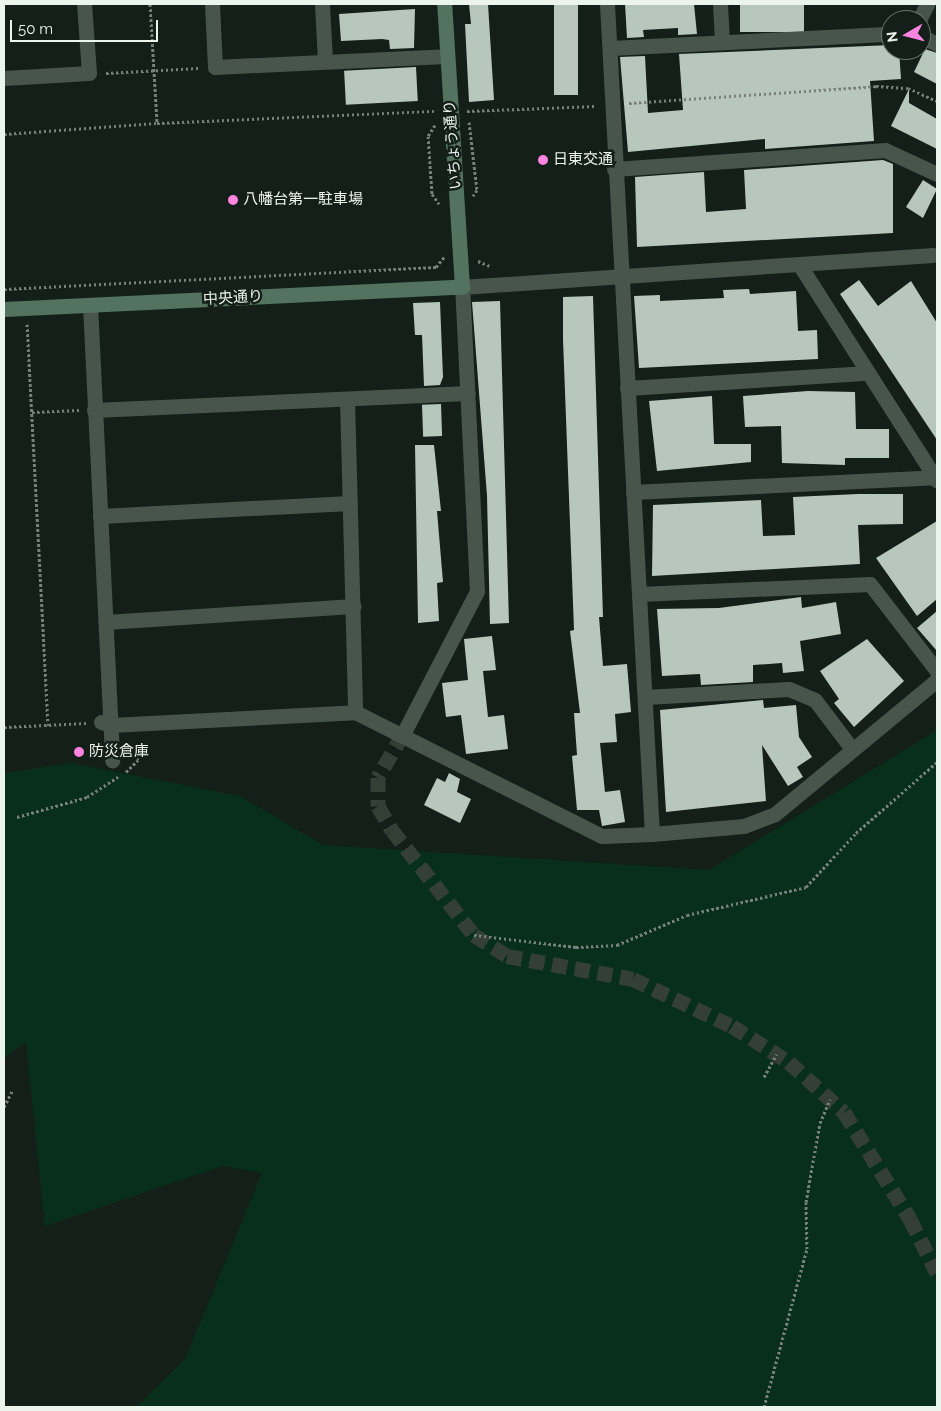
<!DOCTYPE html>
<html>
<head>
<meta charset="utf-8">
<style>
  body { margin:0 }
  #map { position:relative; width:941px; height:1411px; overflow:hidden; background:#131f18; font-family:Raleway,"Noto Sans JP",sans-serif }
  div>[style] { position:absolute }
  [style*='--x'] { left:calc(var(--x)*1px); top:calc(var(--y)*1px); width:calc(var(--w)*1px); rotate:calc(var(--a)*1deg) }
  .green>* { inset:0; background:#082f1c }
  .building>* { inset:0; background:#b8c7bd; transform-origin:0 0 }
  .street-tunnel>* { height:15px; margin-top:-7.5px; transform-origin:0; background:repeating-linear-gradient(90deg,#343f38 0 15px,transparent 0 23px) }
  .path>* { height:3px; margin-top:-1.5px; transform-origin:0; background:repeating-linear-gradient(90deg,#77817b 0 2.5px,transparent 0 5px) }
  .street>* { height:15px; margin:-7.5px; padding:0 7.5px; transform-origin:7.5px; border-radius:7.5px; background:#47554c }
  .secondary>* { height:15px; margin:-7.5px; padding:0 7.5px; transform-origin:7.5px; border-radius:7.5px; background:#537360 }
  .dots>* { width:14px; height:14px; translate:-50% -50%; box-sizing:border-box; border:2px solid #131f18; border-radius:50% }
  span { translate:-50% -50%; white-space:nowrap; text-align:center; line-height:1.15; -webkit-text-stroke:5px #131f18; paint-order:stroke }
  .street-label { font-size:15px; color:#ecf4ee }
  .poi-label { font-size:15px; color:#ecf4ee }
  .left { translate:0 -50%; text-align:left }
  .frame { position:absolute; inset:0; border:5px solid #ecf4ee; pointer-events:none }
  .north { position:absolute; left:881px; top:10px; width:50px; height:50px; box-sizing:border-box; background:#131f18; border:1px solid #6a746e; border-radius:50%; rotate:262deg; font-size:14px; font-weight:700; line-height:20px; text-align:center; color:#ecf4ee }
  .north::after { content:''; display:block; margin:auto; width:18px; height:22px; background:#fe85e0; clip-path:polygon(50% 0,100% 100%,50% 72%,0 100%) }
  .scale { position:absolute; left:10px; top:20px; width:148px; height:22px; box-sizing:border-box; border:2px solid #ecf4ee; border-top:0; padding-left:6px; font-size:15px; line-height:18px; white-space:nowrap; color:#ecf4ee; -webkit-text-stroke:4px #131f18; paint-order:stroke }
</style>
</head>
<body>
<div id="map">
  <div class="green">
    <i style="clip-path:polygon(937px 730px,937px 1407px,136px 1407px,185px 1359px,262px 1173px,223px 1166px,45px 1226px,26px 1042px,4px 1058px,4px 773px,71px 763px,240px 796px,323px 845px,709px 870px)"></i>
  </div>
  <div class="building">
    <i style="clip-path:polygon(469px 4px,488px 4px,494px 100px,469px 102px,465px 24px,471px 24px)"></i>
    <i style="left:554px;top:4px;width:24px;height:91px"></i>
    <i style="clip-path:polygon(625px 4px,694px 4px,697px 34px,678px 35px,678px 28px,643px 30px,644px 37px,627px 38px)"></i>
    <i style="left:740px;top:4px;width:64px;height:28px"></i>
    <i style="clip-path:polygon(415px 9px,414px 48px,390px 49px,389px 40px,382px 39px,341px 41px,339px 14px)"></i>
    <i style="clip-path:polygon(891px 45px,891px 50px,899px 50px,901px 79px,870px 81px,874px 141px,765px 149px,765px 139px,628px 152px,620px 57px,645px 56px,648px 113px,683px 110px,679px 54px)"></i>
    <i style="clip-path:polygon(925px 49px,937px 53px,937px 84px,914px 72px)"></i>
    <i style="left:416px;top:67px;width:34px;height:72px;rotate:87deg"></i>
    <i style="clip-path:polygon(909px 89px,909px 103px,937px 119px,937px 149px,891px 126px)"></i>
    <i style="clip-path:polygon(883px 160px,893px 164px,893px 233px,637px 247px,635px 177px,704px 172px,706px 212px,746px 209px,744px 170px)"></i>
    <i style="clip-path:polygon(923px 180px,937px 189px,923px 218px,906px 207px)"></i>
    <i style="clip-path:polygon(859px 280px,878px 306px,911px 281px,937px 323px,937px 440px,840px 294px)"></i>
    <i style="clip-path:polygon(749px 289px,750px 294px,796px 291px,798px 331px,817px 330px,818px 359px,639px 368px,634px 296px,660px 295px,660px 301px,724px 298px,723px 290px)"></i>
    <i style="clip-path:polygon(593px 296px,603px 617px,599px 617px,603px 666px,627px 664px,631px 712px,615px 714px,617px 742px,600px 743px,605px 792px,620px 790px,625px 822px,602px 826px,599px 810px,577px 810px,572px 756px,577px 755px,574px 713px,580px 713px,570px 631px,574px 630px,563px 339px,563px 297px)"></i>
    <i style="clip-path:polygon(500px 301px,509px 623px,490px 624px,487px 496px,472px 302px)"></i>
    <i style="clip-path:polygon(440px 302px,443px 377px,440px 385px,424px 386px,422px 335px,415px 335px,413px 303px)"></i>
    <i style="clip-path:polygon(808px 391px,855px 392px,856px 429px,889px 429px,889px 458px,845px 458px,845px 465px,782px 463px,781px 426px,745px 427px,743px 396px)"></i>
    <i style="clip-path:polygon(712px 396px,714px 444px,751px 444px,751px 462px,657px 471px,649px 401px)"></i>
    <i style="left:441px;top:404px;width:32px;height:19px;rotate:88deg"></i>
    <i style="clip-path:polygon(415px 445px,434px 445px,441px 511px,437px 511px,443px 582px,437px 583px,439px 621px,418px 623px)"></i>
    <i style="clip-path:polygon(858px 494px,903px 494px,903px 524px,858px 525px,860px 564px,652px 576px,653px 505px,761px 500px,763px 536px,795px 535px,793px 497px)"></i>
    <i style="clip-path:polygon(937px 521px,937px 599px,917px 616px,876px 558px)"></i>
    <i style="clip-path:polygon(801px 597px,802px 608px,836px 602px,841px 634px,800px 641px,804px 671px,783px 673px,782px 663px,753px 665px,753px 682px,701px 685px,700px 674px,662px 676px,657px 609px,719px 608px)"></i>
    <i style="clip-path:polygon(937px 611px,937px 651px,917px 628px)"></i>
    <i style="clip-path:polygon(492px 636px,496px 670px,483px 671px,488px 717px,504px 715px,508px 749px,466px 754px,461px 715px,446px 717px,442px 683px,468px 680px,464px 639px)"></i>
    <i style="clip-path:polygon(867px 639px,904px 681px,854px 727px,834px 703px,839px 699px,820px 671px)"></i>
    <i style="clip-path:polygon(763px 700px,764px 708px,796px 705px,799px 737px,812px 757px,797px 767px,803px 777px,788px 786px,762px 745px,766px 801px,666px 812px,660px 710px)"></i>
    <i style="clip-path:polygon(449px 773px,460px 779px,457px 792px,471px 799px,460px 823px,424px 805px,437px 778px,445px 782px)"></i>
  </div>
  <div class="street-tunnel">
    <i style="--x:403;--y:734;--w:50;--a:120.2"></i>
    <i style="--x:378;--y:777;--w:29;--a:90"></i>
    <i style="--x:378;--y:806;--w:28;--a:60"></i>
    <i style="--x:392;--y:830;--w:133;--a:52"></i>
    <i style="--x:474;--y:935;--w:39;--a:32"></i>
    <i style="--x:507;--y:956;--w:128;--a:10.3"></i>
    <i style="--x:633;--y:979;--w:110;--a:25.4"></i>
    <i style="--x:732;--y:1026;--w:67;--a:32.3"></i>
    <i style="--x:789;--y:1062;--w:74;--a:42.3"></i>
    <i style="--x:844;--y:1112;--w:126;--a:58.3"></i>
    <i style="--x:910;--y:1219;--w:60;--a:63.4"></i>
  </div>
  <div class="path">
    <i style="--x:150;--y:4;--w:119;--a:86.6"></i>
    <i style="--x:106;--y:73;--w:93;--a:-3.1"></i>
    <i style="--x:629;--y:103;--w:248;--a:-3.9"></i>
    <i style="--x:876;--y:86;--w:32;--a:4"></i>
    <i style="--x:908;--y:88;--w:32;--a:24"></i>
    <i style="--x:467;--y:111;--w:128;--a:-2.2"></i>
    <i style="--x:469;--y:122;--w:68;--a:83.3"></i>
    <i style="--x:477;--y:190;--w:7;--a:124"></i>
    <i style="--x:435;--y:125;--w:13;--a:122"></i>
    <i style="--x:428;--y:136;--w:58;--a:86.1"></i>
    <i style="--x:432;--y:194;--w:12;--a:55"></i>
    <i style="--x:4;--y:134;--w:153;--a:-4.1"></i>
    <i style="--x:157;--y:123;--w:278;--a:-2.5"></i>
    <i style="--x:478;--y:261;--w:13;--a:23"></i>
    <i style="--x:4;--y:289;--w:433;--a:-2.9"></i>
    <i style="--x:436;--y:267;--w:13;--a:-51"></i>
    <i style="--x:27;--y:324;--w:402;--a:87"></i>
    <i style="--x:32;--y:412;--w:47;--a:-2.4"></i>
    <i style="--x:4;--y:727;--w:82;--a:-2.8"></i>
    <i style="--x:126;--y:772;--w:17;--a:-45"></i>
    <i style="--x:138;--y:760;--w:16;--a:-130"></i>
    <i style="--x:17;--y:817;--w:73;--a:-15.9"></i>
    <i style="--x:87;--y:797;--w:37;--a:-33"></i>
    <i style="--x:474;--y:935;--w:103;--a:6.7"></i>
    <i style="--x:576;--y:947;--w:41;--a:-2.8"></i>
    <i style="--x:617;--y:945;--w:76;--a:-23.2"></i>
    <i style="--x:687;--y:915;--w:122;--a:-13.2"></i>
    <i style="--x:806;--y:887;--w:74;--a:-47.2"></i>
    <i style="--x:856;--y:833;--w:108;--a:-41.2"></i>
    <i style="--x:764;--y:1077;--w:26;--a:-61"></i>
    <i style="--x:4;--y:1107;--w:18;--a:-63"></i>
    <i style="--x:764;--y:1407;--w:164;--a:-74.8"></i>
    <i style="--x:807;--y:1249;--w:47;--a:-91.2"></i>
    <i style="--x:806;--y:1202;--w:80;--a:-80"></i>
    <i style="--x:820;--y:1123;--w:26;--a:-67"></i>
  </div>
  <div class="street">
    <i style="--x:212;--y:4;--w:63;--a:87.3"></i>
    <i style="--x:215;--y:67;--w:231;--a:-2.7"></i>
    <i style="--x:322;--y:4;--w:57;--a:87"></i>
    <i style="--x:607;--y:4;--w:831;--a:86.9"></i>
    <i style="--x:720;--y:4;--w:38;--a:87"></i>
    <i style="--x:919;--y:20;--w:18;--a:-63"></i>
    <i style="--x:921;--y:36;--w:18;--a:27"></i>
    <i style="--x:610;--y:48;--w:281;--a:-2.9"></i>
    <i style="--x:4;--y:78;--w:85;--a:-3.4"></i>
    <i style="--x:89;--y:73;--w:69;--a:-94.1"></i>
    <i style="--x:614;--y:169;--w:272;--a:-4"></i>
    <i style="--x:885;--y:150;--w:57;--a:24.8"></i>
    <i style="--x:799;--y:264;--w:257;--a:57.5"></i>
    <i style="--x:90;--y:305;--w:456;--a:87.2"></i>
    <i style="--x:627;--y:388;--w:241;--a:-3.6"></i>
    <i style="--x:347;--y:399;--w:313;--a:88.5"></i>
    <i style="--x:94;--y:410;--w:374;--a:-2.6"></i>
    <i style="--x:633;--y:492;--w:302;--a:-2.8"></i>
    <i style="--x:100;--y:516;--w:250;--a:-3"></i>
    <i style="--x:639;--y:594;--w:231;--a:-2.5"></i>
    <i style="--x:870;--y:584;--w:110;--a:52.4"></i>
    <i style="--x:106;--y:622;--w:248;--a:-3.7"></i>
    <i style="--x:645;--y:697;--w:144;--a:-3.2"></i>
    <i style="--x:789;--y:689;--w:28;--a:23"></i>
    <i style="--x:815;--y:700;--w:61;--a:52.9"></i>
    <i style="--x:101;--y:722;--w:10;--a:17"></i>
    <i style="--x:111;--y:725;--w:244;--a:-3"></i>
    <i style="--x:355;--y:712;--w:276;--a:26.7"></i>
    <i style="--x:602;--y:836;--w:50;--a:-2.3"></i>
    <i style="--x:652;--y:834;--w:92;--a:-5"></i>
    <i style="--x:744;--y:826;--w:33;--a:-21"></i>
    <i style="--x:775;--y:814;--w:210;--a:-39.6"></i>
    <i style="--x:403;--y:734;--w:161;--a:-62.6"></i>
    <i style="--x:477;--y:591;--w:304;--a:-92.8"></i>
    <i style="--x:462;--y:287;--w:472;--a:-3.9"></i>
  </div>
  <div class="secondary">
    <i style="--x:4;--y:309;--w:459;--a:-2.8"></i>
    <i style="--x:462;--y:287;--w:284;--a:-93.6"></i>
  </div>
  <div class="dots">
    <i style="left:543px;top:160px;background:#fe85e0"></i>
    <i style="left:233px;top:200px;background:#fe85e0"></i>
    <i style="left:79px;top:752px;background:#fe85e0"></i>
  </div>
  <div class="street-label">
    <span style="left:453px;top:145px;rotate:-94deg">いちょう通り</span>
    <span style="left:233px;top:298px;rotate:-3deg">中央通り</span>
  </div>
  <div class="poi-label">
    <span class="left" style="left:553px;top:160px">日東交通</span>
    <span class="left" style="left:243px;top:200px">八幡台第一駐車場</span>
    <span class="left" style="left:89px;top:752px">防災倉庫</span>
  </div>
  <div class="frame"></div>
  <div class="north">N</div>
  <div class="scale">50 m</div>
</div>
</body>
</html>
